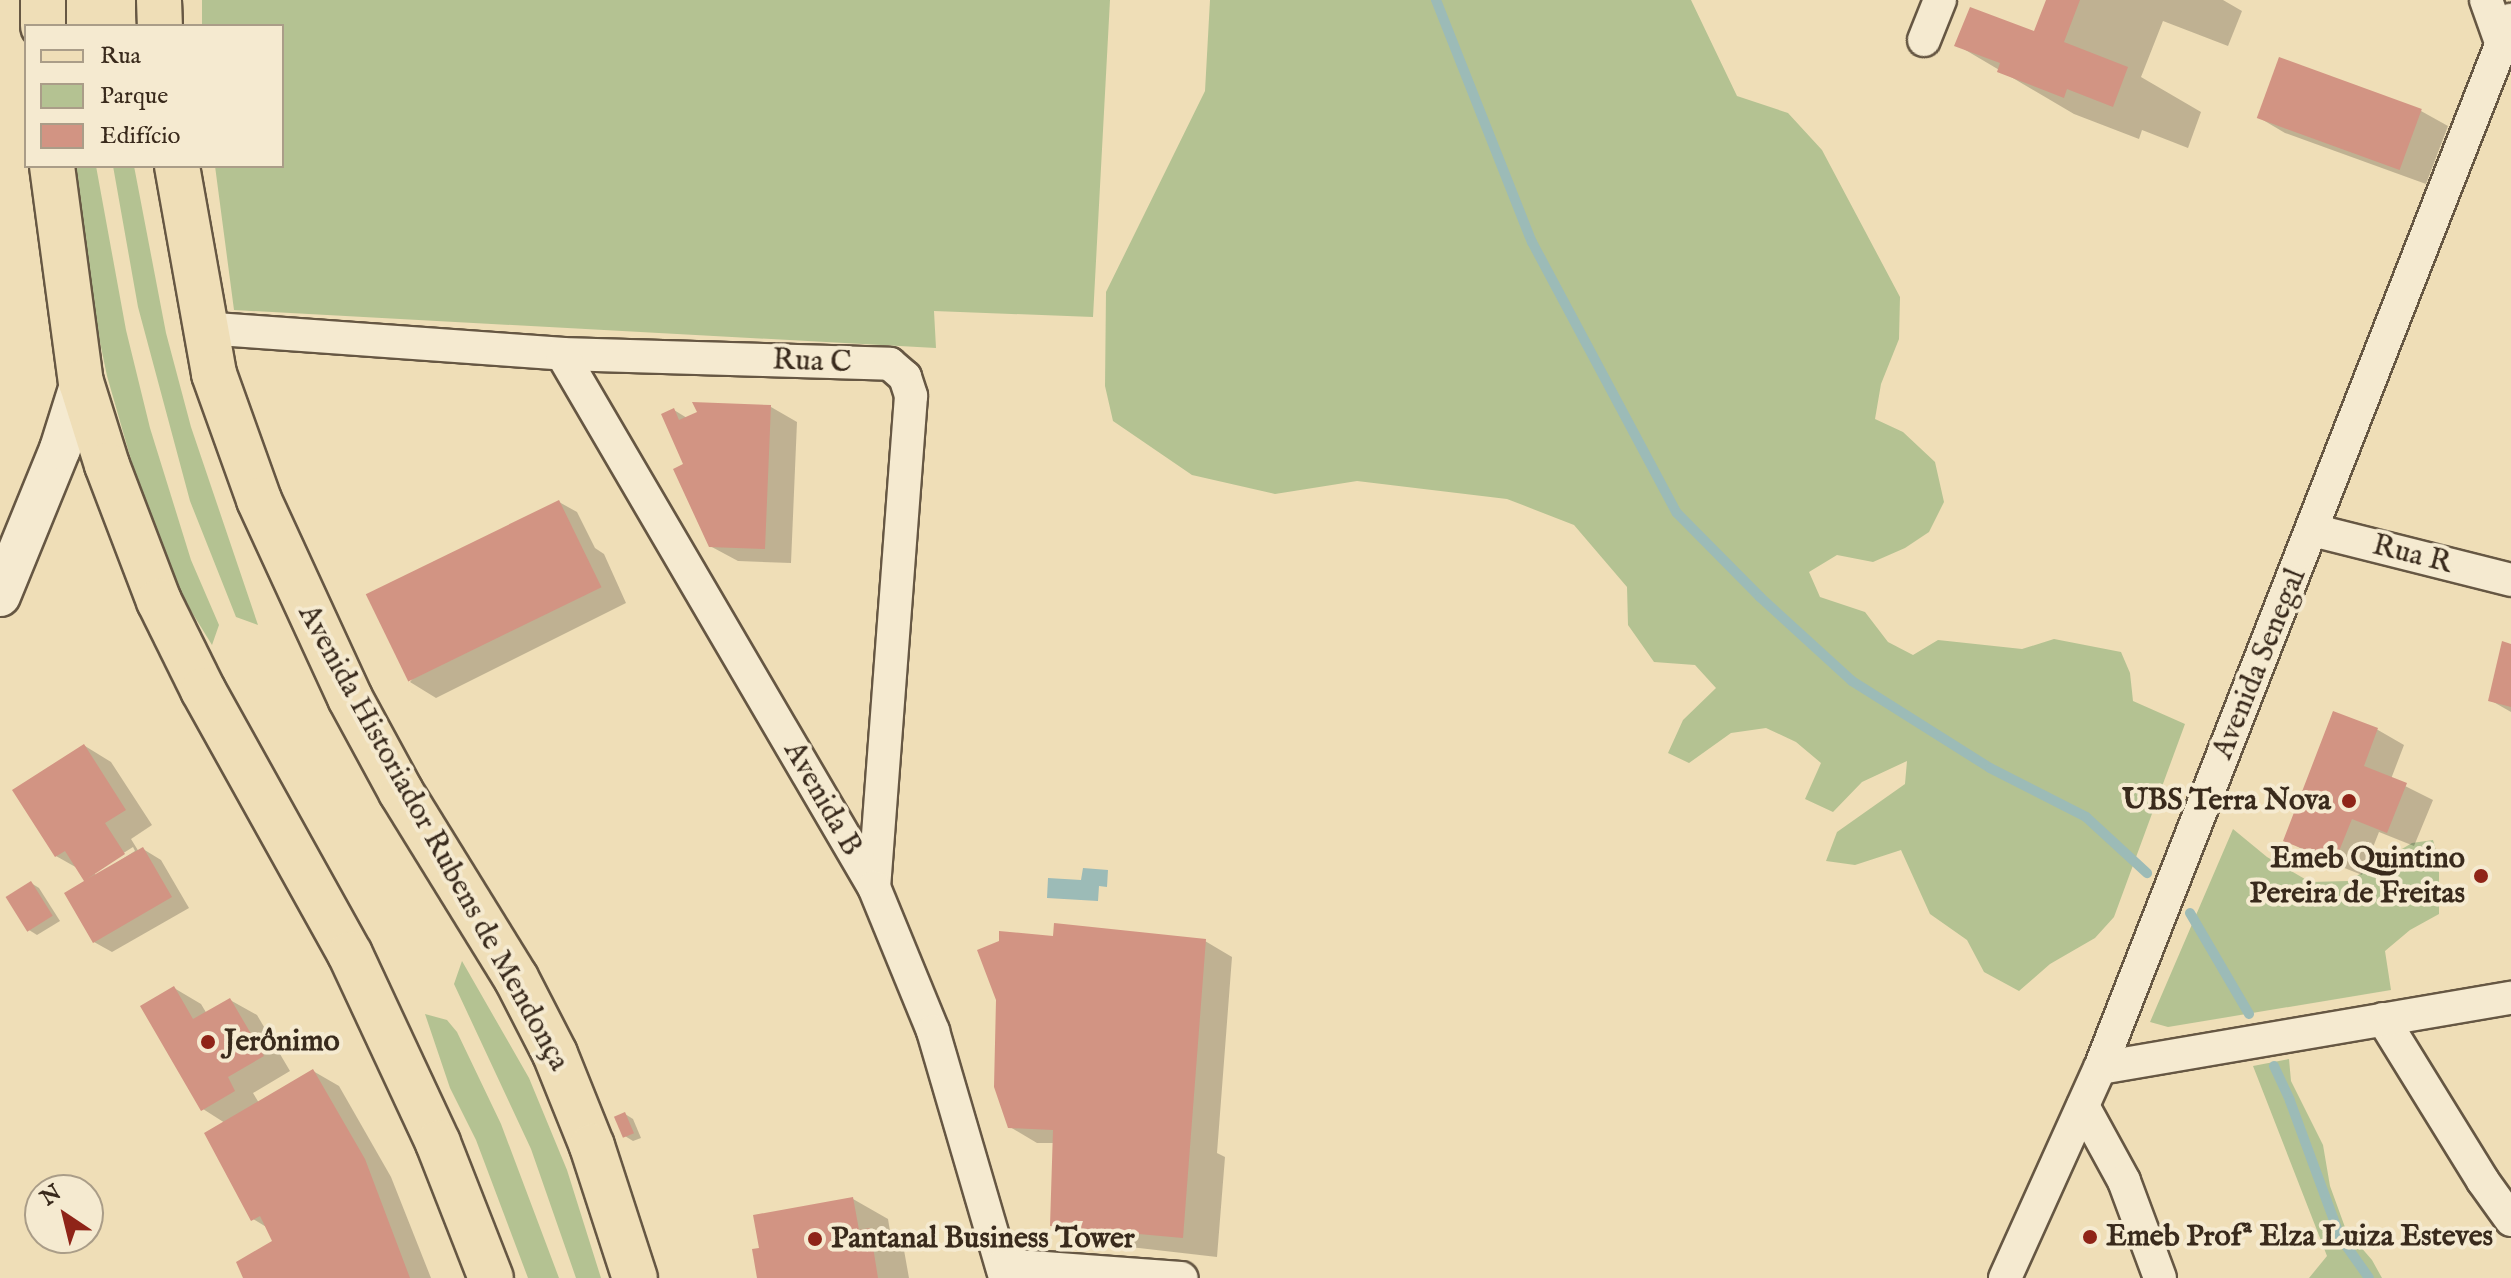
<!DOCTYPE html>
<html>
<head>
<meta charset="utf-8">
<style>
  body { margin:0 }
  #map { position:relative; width:2511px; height:1278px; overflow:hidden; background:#efdeb7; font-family:"IM FELL English",serif }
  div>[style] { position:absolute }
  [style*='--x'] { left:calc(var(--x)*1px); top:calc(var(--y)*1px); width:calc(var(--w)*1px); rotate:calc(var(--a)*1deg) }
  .green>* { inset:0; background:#b4c292 }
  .water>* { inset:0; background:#9cbbb7 }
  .shadow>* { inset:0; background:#0003 }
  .stream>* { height:10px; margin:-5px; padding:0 5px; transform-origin:5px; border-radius:5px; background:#9cbbb7 }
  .building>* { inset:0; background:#d29483; transform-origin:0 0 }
  .roads { filter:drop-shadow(2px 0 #665743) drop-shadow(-2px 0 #665743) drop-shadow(0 2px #665743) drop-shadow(0 -2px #665743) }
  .minor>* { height:32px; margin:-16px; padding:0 16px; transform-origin:16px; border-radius:16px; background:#f5ead0 }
  .tertiary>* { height:40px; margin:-20px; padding:0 20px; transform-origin:20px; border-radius:20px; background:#f5ead0 }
  .primary>* { height:44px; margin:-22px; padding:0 22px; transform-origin:22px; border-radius:22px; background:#efdeb7 }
  .dots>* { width:22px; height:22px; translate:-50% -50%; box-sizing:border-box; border:4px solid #f5ead0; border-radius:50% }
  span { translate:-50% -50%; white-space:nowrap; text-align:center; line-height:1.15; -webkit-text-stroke:8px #f5ead0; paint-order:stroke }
  .street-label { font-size:30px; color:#392a1c }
  .poi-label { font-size:30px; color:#392a1c; font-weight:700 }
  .right { translate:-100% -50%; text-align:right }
  .left { translate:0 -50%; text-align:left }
  .legend { position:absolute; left:24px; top:24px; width:260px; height:144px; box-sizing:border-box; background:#f5ead0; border:2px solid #aa9d88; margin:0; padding:10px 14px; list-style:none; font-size:24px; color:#392a1c }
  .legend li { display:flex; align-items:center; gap:16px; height:40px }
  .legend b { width:40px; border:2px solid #aa9d88 }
  .north { position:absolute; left:24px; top:1174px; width:80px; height:80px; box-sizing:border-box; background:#f5ead0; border:2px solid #aa9d88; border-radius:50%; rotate:325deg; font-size:22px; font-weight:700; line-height:32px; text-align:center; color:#392a1c }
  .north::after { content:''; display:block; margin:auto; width:28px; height:36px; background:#8f2418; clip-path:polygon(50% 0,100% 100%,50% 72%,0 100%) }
</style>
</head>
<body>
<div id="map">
  <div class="green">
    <i style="clip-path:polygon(202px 0,1110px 0,1093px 317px,934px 311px,936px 348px,234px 310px,215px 166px,282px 166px,282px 26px,202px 26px)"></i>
    <i style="clip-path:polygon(1210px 0,1691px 0,1737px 96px,1788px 113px,1822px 150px,1900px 297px,1899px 339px,1881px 384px,1875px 419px,1903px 432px,1935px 462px,1944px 502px,1929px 532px,1905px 548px,1873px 562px,1837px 555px,1809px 572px,1820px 597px,1865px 612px,1888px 642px,1913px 655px,1938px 640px,2022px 649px,2054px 639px,2121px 652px,2130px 673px,2133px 701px,2185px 724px,2114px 917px,2095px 938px,2050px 964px,2019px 991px,1984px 972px,1967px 940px,1930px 914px,1901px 850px,1855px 865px,1826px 861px,1837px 832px,1905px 784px,1907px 761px,1862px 782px,1833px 812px,1805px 799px,1821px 763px,1796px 742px,1766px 728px,1731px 733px,1689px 763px,1668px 753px,1683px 720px,1716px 688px,1695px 665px,1654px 662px,1628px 625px,1627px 587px,1574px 525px,1507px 499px,1357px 481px,1275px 494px,1192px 475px,1113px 421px,1105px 386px,1106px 292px,1205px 91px)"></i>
    <i style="clip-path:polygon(73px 166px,96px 166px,126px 330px,150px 428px,191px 560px,219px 625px,212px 645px,180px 593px,138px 484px,107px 376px,88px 284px)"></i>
    <i style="clip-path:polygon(113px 166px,134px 166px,166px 333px,191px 427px,258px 625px,236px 617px,190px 501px,138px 307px)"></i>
    <i style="clip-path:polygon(2233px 829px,2267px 857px,2310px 882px,2348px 881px,2412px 843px,2433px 840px,2439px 861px,2439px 914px,2410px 930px,2385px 951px,2391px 990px,2168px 1027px,2150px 1022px)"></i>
    <i style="clip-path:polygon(462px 961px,529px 1078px,567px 1170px,601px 1278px,576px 1278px,531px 1149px,454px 984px)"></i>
    <i style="clip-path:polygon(425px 1014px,447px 1020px,457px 1032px,501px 1124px,559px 1278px,528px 1278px,476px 1140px,450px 1088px)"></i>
    <i style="clip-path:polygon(2289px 1059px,2291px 1081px,2323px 1145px,2330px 1186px,2346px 1230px,2372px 1260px,2382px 1278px,2309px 1278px,2327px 1256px,2253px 1066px)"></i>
  </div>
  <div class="water">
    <i style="clip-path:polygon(1083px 868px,1108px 870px,1107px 887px,1099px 886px,1098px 901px,1047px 898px,1048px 878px,1081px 880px)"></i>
  </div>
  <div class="shadow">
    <i style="clip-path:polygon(2049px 0,2223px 0,2242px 11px,2228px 46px,2163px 21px,2141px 77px,2201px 112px,2188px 148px,2142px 130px,2139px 139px,2074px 114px,1957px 45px,2036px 34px)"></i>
    <i style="clip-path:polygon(2421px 111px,2448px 126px,2426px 184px,2285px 133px,2258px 117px)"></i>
    <i style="clip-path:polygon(771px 407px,797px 422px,791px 563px,738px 561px,710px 546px,674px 410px,687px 418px)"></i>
    <i style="clip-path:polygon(559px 502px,577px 512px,595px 548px,604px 554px,626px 603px,436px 698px,410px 682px)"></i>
    <i style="clip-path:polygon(2511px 646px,2511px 712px,2490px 700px)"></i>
    <i style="clip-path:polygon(2335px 714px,2378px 730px,2404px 745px,2391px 779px,2433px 800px,2414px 846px,2379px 832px,2362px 875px,2312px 855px,2286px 840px)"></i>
    <i style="clip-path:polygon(evenodd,85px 746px,111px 762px,152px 825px,131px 839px,139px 852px,143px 849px,161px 860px,189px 908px,112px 952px,94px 942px,89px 881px,79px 869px,56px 856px,85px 746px,133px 847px,135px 851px,95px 876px,95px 871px,133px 847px)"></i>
    <i style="clip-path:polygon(31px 883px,39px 888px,60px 921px,37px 935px,29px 930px)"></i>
    <i style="clip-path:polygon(1056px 925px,1205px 941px,1232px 957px,1217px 1153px,1225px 1157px,1217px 1257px,1078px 1241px,1052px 1225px,1055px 1143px,1037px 1143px,1010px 1127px)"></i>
    <i style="clip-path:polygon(174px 988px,201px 1004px,207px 1014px,230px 1000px,257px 1015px,290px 1071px,253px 1093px,259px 1103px,313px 1071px,339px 1086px,391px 1177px,431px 1278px,246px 1278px,274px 1242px,268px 1228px,253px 1219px,225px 1123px,203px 1109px)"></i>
    <i style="clip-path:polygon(625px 1114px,633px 1119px,641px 1138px,633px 1141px,625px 1136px)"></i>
    <i style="clip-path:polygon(853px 1199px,888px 1219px,892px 1243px,904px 1250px,909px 1278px,759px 1278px,761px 1249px)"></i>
  </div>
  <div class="stream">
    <i style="--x:1436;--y:0;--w:260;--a:68.4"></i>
    <i style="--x:1532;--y:242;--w:307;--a:61.9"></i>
    <i style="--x:1677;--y:513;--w:118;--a:45.3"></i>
    <i style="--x:1760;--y:597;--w:125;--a:42.4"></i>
    <i style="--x:1852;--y:681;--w:163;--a:32.2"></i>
    <i style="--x:1990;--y:768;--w:108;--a:27"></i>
    <i style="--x:2086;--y:817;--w:83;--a:42.6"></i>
    <i style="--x:2190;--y:913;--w:117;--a:59.7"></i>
    <i style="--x:2274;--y:1066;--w:38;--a:65"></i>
    <i style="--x:2290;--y:1101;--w:145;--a:69.8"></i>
    <i style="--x:2340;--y:1237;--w:50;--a:54.7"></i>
  </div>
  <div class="building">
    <i style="clip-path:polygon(2046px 0,2080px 0,2064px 42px,2128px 67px,2113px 107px,2067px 89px,2064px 98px,1997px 72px,2000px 63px,1954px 46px,1970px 7px,2034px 31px)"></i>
    <i style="left:2279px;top:57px;width:152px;height:65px;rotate:20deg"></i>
    <i style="clip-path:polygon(692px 402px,771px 405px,765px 549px,709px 547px,673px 469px,683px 464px,661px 414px,674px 408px,679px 420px,697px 412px)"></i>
    <i style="left:559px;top:500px;width:97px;height:215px;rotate:64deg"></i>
    <i style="clip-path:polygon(2502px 641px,2511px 644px,2511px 707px,2488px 701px)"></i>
    <i style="clip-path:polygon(2333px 711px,2378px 728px,2364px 766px,2407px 783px,2387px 833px,2352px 819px,2335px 861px,2283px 841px)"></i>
    <i style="clip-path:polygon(84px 744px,126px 810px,105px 823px,125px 854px,87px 879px,143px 847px,172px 897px,93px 943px,64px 893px,84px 881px,65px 851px,55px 857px,12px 790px)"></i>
    <i style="left:31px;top:881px;width:41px;height:30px;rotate:58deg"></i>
    <i style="clip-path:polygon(1054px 923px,1206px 939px,1183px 1238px,1050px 1226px,1053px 1130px,1008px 1128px,994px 1087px,996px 1000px,977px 950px,999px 941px,999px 931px,1053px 936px)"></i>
    <i style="clip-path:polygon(174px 986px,193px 1019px,230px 998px,264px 1056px,228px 1077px,235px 1091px,201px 1111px,140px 1006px)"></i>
    <i style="clip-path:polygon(313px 1069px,365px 1159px,410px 1278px,243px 1278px,236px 1262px,272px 1241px,260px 1216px,251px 1221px,204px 1133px)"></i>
    <i style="left:625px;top:1112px;width:23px;height:12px;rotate:67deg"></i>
    <i style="clip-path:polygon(853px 1197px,859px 1230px,870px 1228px,878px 1278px,757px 1278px,752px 1249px,759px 1248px,753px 1215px)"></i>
  </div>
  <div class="roads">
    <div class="minor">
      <i style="--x:2486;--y:0;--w:48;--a:70.4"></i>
      <i style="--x:1924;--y:40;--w:43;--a:-68.2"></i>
      <i style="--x:203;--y:328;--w:360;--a:4.1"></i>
      <i style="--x:562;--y:354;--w:328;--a:1.7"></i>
      <i style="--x:890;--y:364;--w:20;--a:41"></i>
      <i style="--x:905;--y:377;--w:20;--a:72"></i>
      <i style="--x:911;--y:396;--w:492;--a:94.3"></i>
      <i style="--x:562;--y:354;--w:618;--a:59.66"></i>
      <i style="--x:874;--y:887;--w:156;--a:67.7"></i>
      <i style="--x:933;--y:1031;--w:257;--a:73.7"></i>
      <i style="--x:2312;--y:530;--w:205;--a:14.1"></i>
      <i style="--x:2383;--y:1019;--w:190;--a:58.3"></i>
      <i style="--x:2483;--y:1181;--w:48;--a:54.3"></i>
      <i style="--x:2100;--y:1068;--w:417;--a:-9.7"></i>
      <i style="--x:2083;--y:1106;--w:85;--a:61.3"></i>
      <i style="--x:2124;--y:1181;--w:103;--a:69.6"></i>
      <i style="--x:1003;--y:1265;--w:179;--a:4.2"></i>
      <i style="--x:2005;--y:1278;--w:230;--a:-65.7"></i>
      <i style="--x:2100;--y:1068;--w:1126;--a:-68.59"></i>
    </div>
    <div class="tertiary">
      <i style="--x:0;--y:596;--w:159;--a:-67.8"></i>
      <i style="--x:60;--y:449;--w:70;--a:-72.6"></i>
    </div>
    <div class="primary">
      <i style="--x:43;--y:0;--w:26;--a:90"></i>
      <i style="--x:159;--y:0;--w:26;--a:88"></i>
      <i style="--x:52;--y:166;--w:218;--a:82.4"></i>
      <i style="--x:81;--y:382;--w:87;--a:72.6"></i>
      <i style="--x:107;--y:465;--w:146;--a:69.1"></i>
      <i style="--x:159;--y:601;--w:99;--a:63.7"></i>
      <i style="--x:203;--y:690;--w:302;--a:60.9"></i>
      <i style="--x:350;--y:954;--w:208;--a:65"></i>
      <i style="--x:438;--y:1143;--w:145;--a:68.6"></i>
      <i style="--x:177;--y:166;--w:211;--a:79.9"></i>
      <i style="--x:214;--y:374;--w:134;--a:70.3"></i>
      <i style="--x:259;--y:500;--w:218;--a:65.3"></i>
      <i style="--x:350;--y:698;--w:107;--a:61.5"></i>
      <i style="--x:401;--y:792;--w:219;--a:58.3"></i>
      <i style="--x:516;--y:978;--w:85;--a:62.8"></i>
      <i style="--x:555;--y:1054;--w:99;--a:68.1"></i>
      <i style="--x:592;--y:1146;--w:139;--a:72"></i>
    </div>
  </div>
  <div class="dots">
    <i style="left:2349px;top:801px;background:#8f2418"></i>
    <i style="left:2481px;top:876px;background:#8f2418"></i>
    <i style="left:208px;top:1042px;background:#8f2418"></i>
    <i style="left:2090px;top:1237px;background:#8f2418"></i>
    <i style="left:815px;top:1239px;background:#8f2418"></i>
  </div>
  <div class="street-label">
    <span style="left:812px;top:362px;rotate:2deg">Rua C</span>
    <span style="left:2412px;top:555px;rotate:14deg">Rua R</span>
    <span style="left:2260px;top:664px;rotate:-68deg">Avenida Senegal</span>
    <span style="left:822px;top:799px;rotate:60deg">Avenida B</span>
    <span style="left:433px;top:838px;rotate:61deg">Avenida Historiador Rubens de Mendonça</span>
  </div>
  <div class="poi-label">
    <span class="right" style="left:2331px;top:801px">UBS Terra Nova</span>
    <span class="right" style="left:2465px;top:876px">Emeb Quintino<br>Pereira de Freitas</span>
    <span class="left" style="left:224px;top:1042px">Jerônimo</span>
    <span class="left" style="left:2106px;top:1237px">Emeb Profª Elza Luiza Esteves</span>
    <span class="left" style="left:831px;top:1239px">Pantanal Business Tower</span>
  </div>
  <ul class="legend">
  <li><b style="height:10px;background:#efdeb7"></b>Rua</li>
  <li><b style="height:22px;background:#b4c292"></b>Parque</li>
  <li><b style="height:22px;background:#d29483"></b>Edifício</li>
  </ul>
  <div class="north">N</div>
</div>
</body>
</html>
